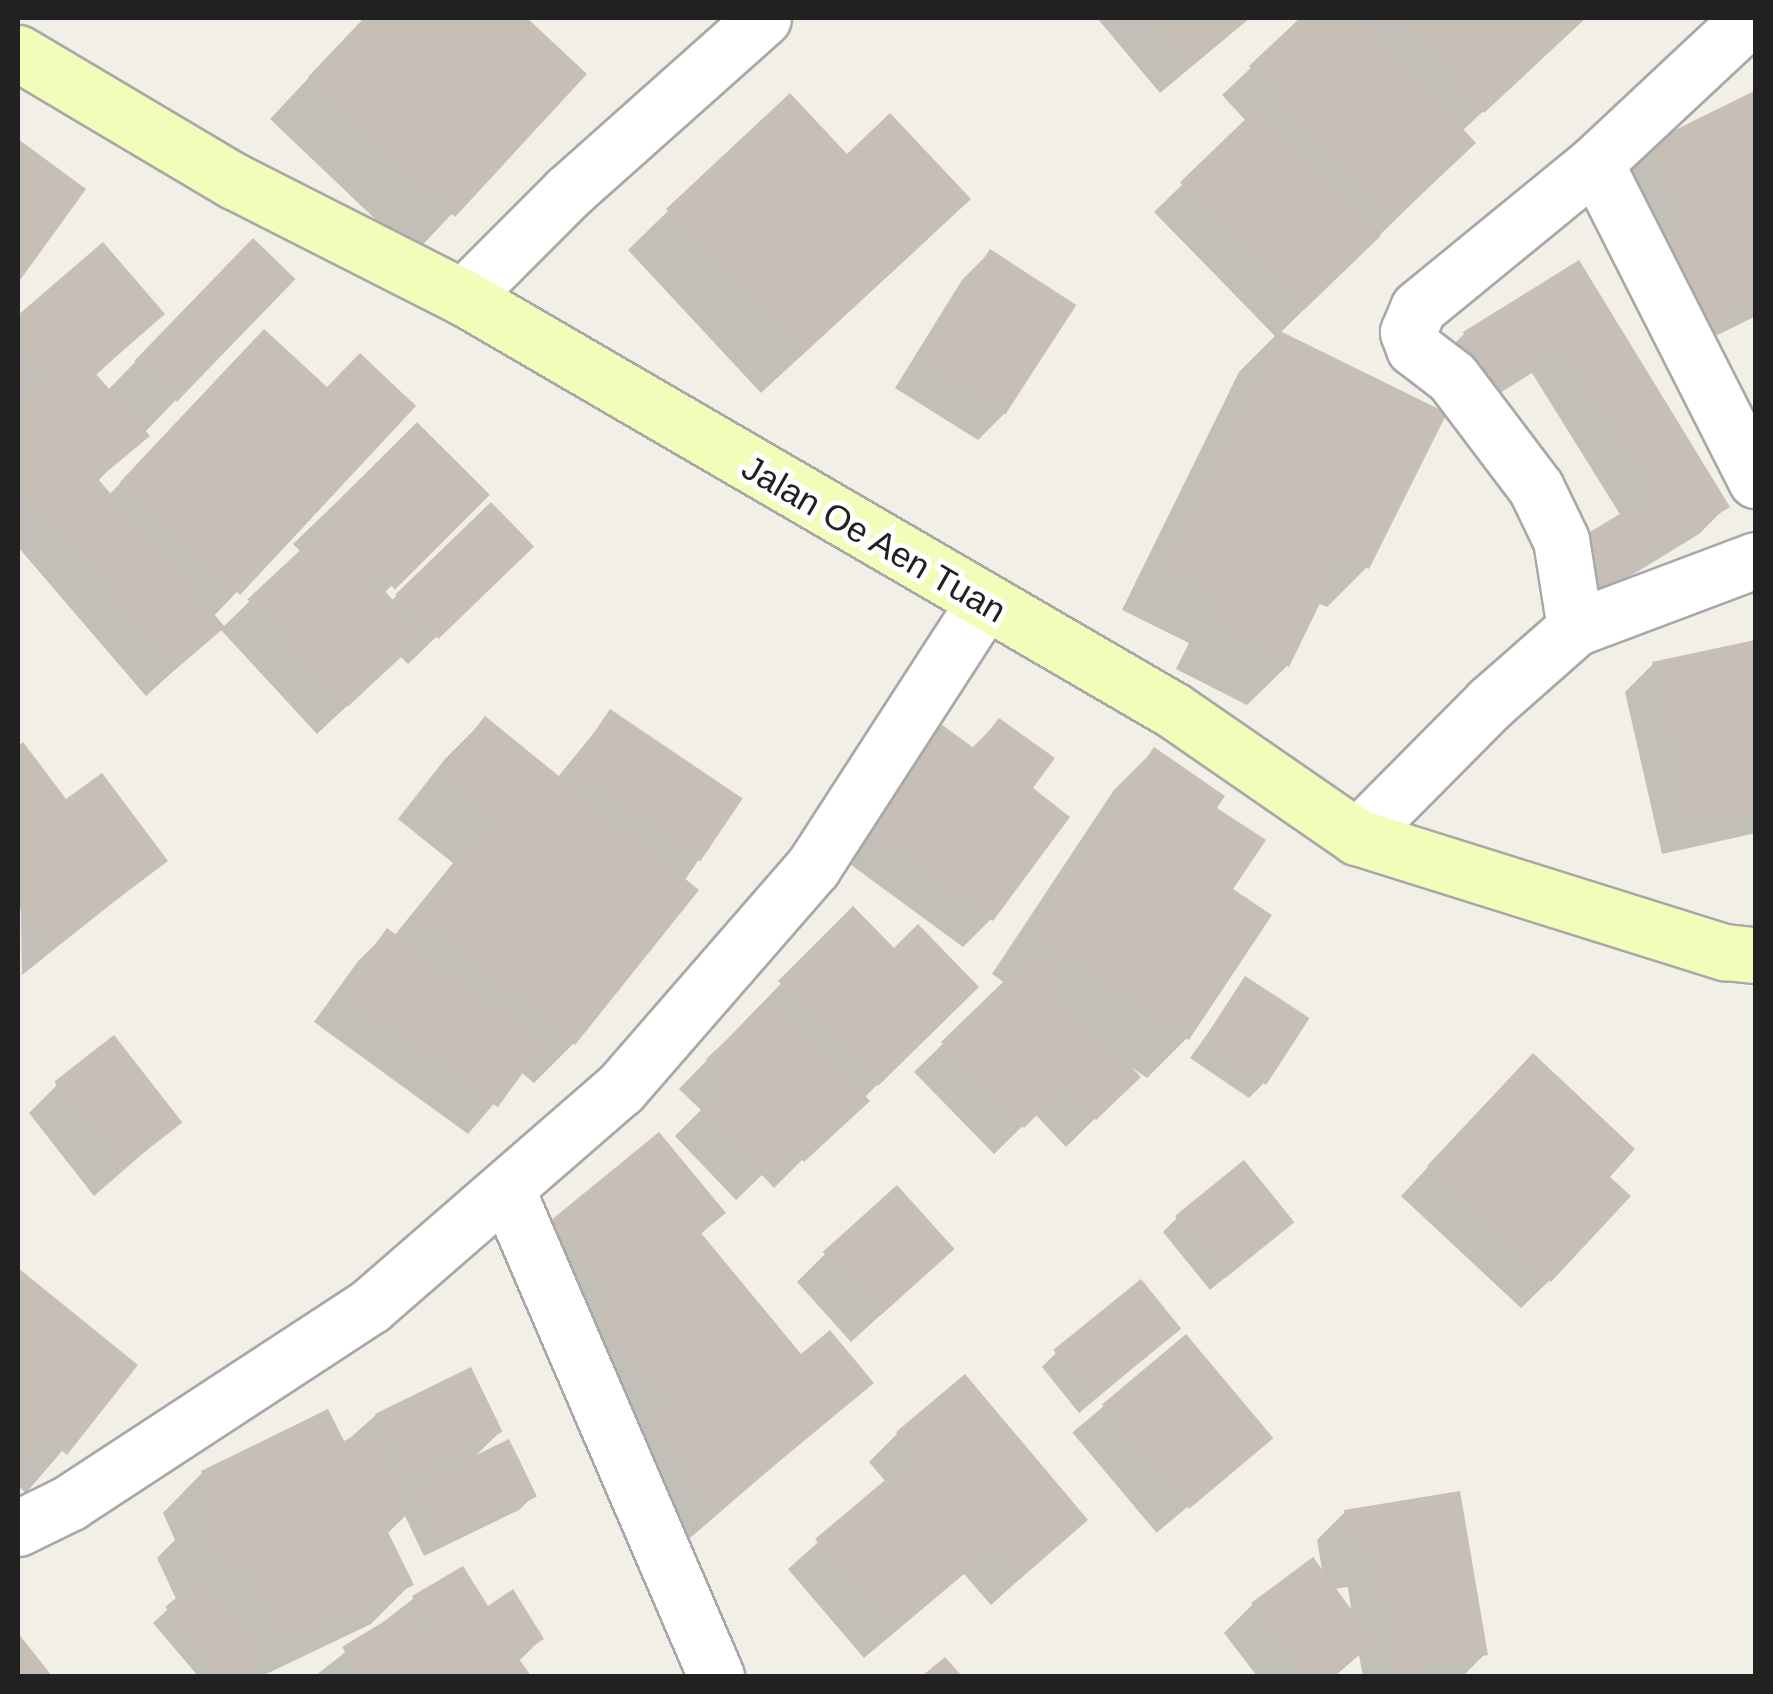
<!DOCTYPE html>
<html>
<head>
<meta charset="utf-8">
<style>
  body { margin:0 }
  #map { position:relative; width:1773px; height:1694px; overflow:hidden; background:#f2efe7; font-family:Arial,sans-serif }
  div>[style] { position:absolute }
  [style*='--x'] { left:calc(var(--x)*1px); top:calc(var(--y)*1px); width:calc(var(--w)*1px); rotate:calc(var(--a)*1deg) }
  .shadow>* { inset:0; background:#0003; transform-origin:0 0 }
  .building>* { inset:0; background:#c7bfb6; transform-origin:0 0 }
  .roads { filter:drop-shadow(2px 0 #a8a8a8) drop-shadow(-2px 0 #a8a8a8) drop-shadow(0 2px #a8a8a8) drop-shadow(0 -2px #a8a8a8) }
  .street>* { height:55px; margin:-27.5px; padding:0 27.5px; transform-origin:27.5px; border-radius:27.5px; background:#fff }
  .secondary>* { height:55px; margin:-27.5px; padding:0 27.5px; transform-origin:27.5px; border-radius:27.5px; background:#f2fdba }
  span { translate:-50% -50%; white-space:nowrap; text-align:center; line-height:1.15; -webkit-text-stroke:10px #fff; paint-order:stroke }
  .street-label { font-size:35px; color:#212121 }
  .frame { position:absolute; inset:0; border:20px solid #212121; pointer-events:none }
</style>
</head>
<body>
<div id="map">
  <div class="shadow">
    <i style="clip-path:polygon(365px 18px,523px 18px,584px 74px,413px 255px,270px 119px)"></i>
    <i style="clip-path:polygon(1097px 18px,1250px 18px,1160px 93px)"></i>
    <i style="clip-path:polygon(1304px 18px,1583px 18px,1462px 131px,1445px 171px,1280px 333px,1367px 567px,1327px 607px,1318px 603px,1287px 666px,1247px 705px,1176px 669px,1189px 643px,1122px 610px,1239px 372px,1275px 336px,1154px 212px,1247px 122px,1222px 95px)"></i>
    <i style="clip-path:polygon(1756px 93px,1756px 316px,1675px 356px,1618px 176px,1646px 147px)"></i>
    <i style="clip-path:polygon(18px 142px,83px 189px,18px 279px)"></i>
    <i style="clip-path:polygon(668px 211px,928px 239px,761px 393px,628px 250px)"></i>
    <i style="clip-path:polygon(253px 241px,292px 279px,97px 482px,109px 495px,224px 372px,413px 406px,213px 617px,222px 628px,301px 552px,293px 544px,417px 425px,457px 523px,383px 594px,390px 602px,491px 506px,502px 574px,408px 664px,400px 656px,317px 734px,220px 629px,146px 696px,18px 547px,18px 319px,102px 245px,162px 314px,95px 376px,107px 391px)"></i>
    <i style="clip-path:polygon(990px 252px,1006px 412px,978px 440px,895px 388px,962px 280px)"></i>
    <i style="clip-path:polygon(1578px 264px,1727px 506px,1699px 534px,1578px 608px,1554px 569px,1621px 516px,1532px 373px,1466px 414px,1436px 362px,1464px 334px)"></i>
    <i style="clip-path:polygon(1753px 643px,1756px 833px,1662px 854px,1625px 692px,1653px 664px)"></i>
    <i style="clip-path:polygon(611px 712px,740px 799px,574px 1043px,534px 1083px,521px 1072px,468px 1134px,314px 1022px,359px 960px,388px 932px,394px 936px,453px 863px,398px 819px,445px 759px,485px 719px,557px 778px)"></i>
    <i style="clip-path:polygon(999px 721px,1029px 789px,991px 919px,963px 947px,839px 856px,942px 727px,971px 749px)"></i>
    <i style="clip-path:polygon(23px 745px,65px 802px,165px 861px,22px 975px,18px 749px)"></i>
    <i style="clip-path:polygon(1154px 750px,1230px 890px,1187px 1038px,1147px 1078px,1131px 1067px,1137px 1077px,1066px 1147px,1035px 1114px,994px 1154px,914px 1072px,1005px 983px,992px 974px,1114px 790px)"></i>
    <i style="clip-path:polygon(853px 909px,894px 951px,975px 987px,774px 1188px,762px 1175px,736px 1200px,675px 1136px,701px 1110px,679px 1089px)"></i>
    <i style="clip-path:polygon(1246px 980px,1263px 1084px,1249px 1098px,1190px 1058px)"></i>
    <i style="clip-path:polygon(57px 1085px,179px 1122px,94px 1196px,29px 1113px)"></i>
    <i style="clip-path:polygon(1505px 1085px,1606px 1177px,1550px 1280px,1521px 1308px,1401px 1196px)"></i>
    <i style="clip-path:polygon(658px 1135px,722px 1213px,700px 1235px,801px 1357px,871px 1382px,690px 1538px,621px 1455px,524px 1251px)"></i>
    <i style="clip-path:polygon(1177px 1218px,1276px 1236px,1210px 1290px,1163px 1232px)"></i>
    <i style="clip-path:polygon(825px 1254px,922px 1277px,851px 1342px,797px 1282px)"></i>
    <i style="clip-path:polygon(18px 1271px,135px 1366px,26px 1493px,18px 1486px)"></i>
    <i style="left:1185px;top:1338px;width:131px;height:147px;rotate:50deg"></i>
    <i style="clip-path:polygon(1164px 1342px,1079px 1413px,1042px 1367px,1056px 1353px)"></i>
    <i style="clip-path:polygon(376px 1415px,500px 1432px,472px 1459px,534px 1495px,519px 1510px,424px 1556px,405px 1516px,387px 1534px,411px 1584px,371px 1624px,262px 1676px,198px 1676px,153px 1623px,177px 1601px,157px 1558px,175px 1540px,163px 1513px,202px 1473px,342px 1445px)"></i>
    <i style="clip-path:polygon(898px 1433px,1085px 1520px,991px 1605px,964px 1574px,864px 1658px,788px 1569px,886px 1482px,869px 1462px)"></i>
    <i style="clip-path:polygon(evenodd,1345px 1512px,1485px 1654px,1463px 1676px,1363px 1676px,1359px 1655px,1335px 1676px,1257px 1676px,1224px 1633px,1252px 1605px,1323px 1575px,1317px 1540px,1345px 1512px,1348px 1587px,1352px 1616px,1333px 1589px,1348px 1587px)"></i>
    <i style="clip-path:polygon(414px 1598px,487px 1609px,541px 1639px,518px 1662px,528px 1676px,315px 1676px)"></i>
  </div>
  <div class="building">
    <i style="clip-path:polygon(364px 18px,527px 18px,587px 74px,455px 217px,308px 77px)"></i>
    <i style="clip-path:polygon(1149px 18px,1248px 18px,1189px 66px)"></i>
    <i style="clip-path:polygon(1300px 18px,1361px 18px,1476px 143px,1393px 221px,1249px 66px)"></i>
    <i style="clip-path:polygon(1396px 18px,1586px 18px,1484px 113px)"></i>
    <i style="clip-path:polygon(1756px 90px,1756px 304px,1704px 330px,1659px 239px,1685px 227px,1645px 145px)"></i>
    <i style="clip-path:polygon(790px 93px,847px 154px,890px 113px,971px 199px,802px 355px,666px 209px)"></i>
    <i style="left:1257px;top:108px;width:178px;height:107px;rotate:46deg"></i>
    <i style="clip-path:polygon(18px 139px,86px 189px,18px 283px)"></i>
    <i style="left:253px;top:238px;width:59px;height:171px;rotate:44deg"></i>
    <i style="clip-path:polygon(103px 242px,165px 314px,96px 374px,150px 436px,98px 479px,225px 627px,176px 669px,18px 486px,18px 406px,50px 380px,18px 343px,18px 315px)"></i>
    <i style="left:990px;top:249px;width:103px;height:130px;rotate:33deg"></i>
    <i style="clip-path:polygon(1579px 260px,1730px 507px,1607px 582px,1580px 538px,1653px 494px,1561px 346px,1495px 388px,1463px 332px)"></i>
    <i style="clip-path:polygon(264px 329px,327px 387px,360px 353px,416px 406px,240px 595px,120px 482px)"></i>
    <i style="clip-path:polygon(1278px 330px,1447px 413px,1369px 569px,1343px 556px,1289px 667px,1214px 629px,1227px 603px,1160px 569px)"></i>
    <i style="left:417px;top:422px;width:103px;height:134px;rotate:45deg"></i>
    <i style="left:491px;top:502px;width:62px;height:133px;rotate:46deg"></i>
    <i style="left:325px;top:527px;width:147px;height:106px;rotate:47deg"></i>
    <i style="clip-path:polygon(1755px 640px,1756px 812px,1690px 827px,1652px 662px)"></i>
    <i style="left:610px;top:709px;width:160px;height:76px;rotate:34deg"></i>
    <i style="clip-path:polygon(485px 716px,699px 890px,575px 1045px,415px 916px,491px 822px,436px 778px)"></i>
    <i style="clip-path:polygon(999px 718px,1055px 758px,1033px 788px,1070px 817px,993px 921px,866px 827px,941px 724px,975px 749px)"></i>
    <i style="clip-path:polygon(23px 742px,66px 799px,102px 773px,168px 861px,51px 949px,18px 905px,18px 746px)"></i>
    <i style="clip-path:polygon(1154px 747px,1225px 796px,1217px 808px,1266px 840px,1233px 889px,1272px 915px,1189px 1040px,1030px 933px)"></i>
    <i style="clip-path:polygon(853px 906px,894px 948px,918px 924px,979px 987px,878px 1086px,778px 981px)"></i>
    <i style="left:387px;top:928px;width:195px;height:80px;rotate:36deg"></i>
    <i style="clip-path:polygon(1037px 949px,1070px 983px,1059px 994px,1141px 1077px,1096px 1120px,1064px 1088px,1024px 1128px,941px 1042px)"></i>
    <i style="left:1245px;top:976px;width:77px;height:80px;rotate:33deg"></i>
    <i style="clip-path:polygon(773px 997px,870px 1101px,804px 1162px,791px 1149px,765px 1174px,701px 1106px,728px 1081px,706px 1059px)"></i>
    <i style="left:114px;top:1035px;width:111px;height:76px;rotate:52deg"></i>
    <i style="clip-path:polygon(1533px 1053px,1635px 1149px,1610px 1177px,1631px 1196px,1551px 1282px,1427px 1166px)"></i>
    <i style="clip-path:polygon(659px 1132px,726px 1213px,701px 1233px,801px 1354px,830px 1330px,874px 1383px,719px 1511px,648px 1425px,669px 1406px,597px 1319px,617px 1302px,550px 1221px)"></i>
    <i style="left:1244px;top:1160px;width:80px;height:89px;rotate:51deg"></i>
    <i style="left:897px;top:1185px;width:86px;height:100px;rotate:48deg"></i>
    <i style="clip-path:polygon(18px 1268px,138px 1365px,67px 1455px,46px 1438px,18px 1474px)"></i>
    <i style="left:1141px;top:1279px;width:64px;height:113px;rotate:51deg"></i>
    <i style="left:1186px;top:1334px;width:136px;height:110px;rotate:50deg"></i>
    <i style="left:471px;top:1367px;width:72px;height:107px;rotate:64deg"></i>
    <i style="clip-path:polygon(965px 1374px,1088px 1520px,1020px 1579px,993px 1548px,893px 1632px,815px 1539px,915px 1455px,896px 1432px)"></i>
    <i style="clip-path:polygon(328px 1409px,344px 1441px,369px 1429px,411px 1513px,385px 1526px,414px 1585px,286px 1646px,248px 1568px,225px 1580px,195px 1516px,217px 1506px,201px 1471px)"></i>
    <i style="left:509px;top:1439px;width:64px;height:108px;rotate:64deg"></i>
    <i style="clip-path:polygon(1460px 1491px,1488px 1655px,1394px 1670px,1375px 1560px,1354px 1563px,1344px 1510px)"></i>
    <i style="clip-path:polygon(1313px 1557px,1375px 1642px,1328px 1676px,1306px 1676px,1251px 1603px)"></i>
    <i style="clip-path:polygon(463px 1566px,488px 1606px,513px 1589px,544px 1639px,517px 1656px,531px 1676px,461px 1676px,412px 1596px)"></i>
    <i style="clip-path:polygon(202px 1577px,266px 1654px,239px 1676px,224px 1676px,165px 1607px)"></i>
    <i style="clip-path:polygon(411px 1605px,455px 1676px,360px 1676px,342px 1647px)"></i>
    <i style="clip-path:polygon(18px 1633px,52px 1676px,18px 1676px)"></i>
    <i style="clip-path:polygon(945px 1657px,962px 1676px,922px 1676px)"></i>
  </div>
  <div class="roads">
    <div class="street">
      <i style="--x:1595;--y:163;--w:356;--a:63.1"></i>
      <i style="--x:463;--y:297;--w:148;--a:-45"></i>
      <i style="--x:568;--y:192;--w:261;--a:-41.7"></i>
      <i style="--x:1575;--y:628;--w:193;--a:-20.6"></i>
      <i style="--x:1357;--y:837;--w:189;--a:-45.2"></i>
      <i style="--x:1490;--y:703;--w:113;--a:-41.4"></i>
      <i style="--x:1575;--y:628;--w:89;--a:-99"></i>
      <i style="--x:1561;--y:540;--w:58;--a:-115.7"></i>
      <i style="--x:1536;--y:488;--w:139;--a:-127.1"></i>
      <i style="--x:1452;--y:377;--w:48;--a:-142.7"></i>
      <i style="--x:1414;--y:348;--w:17;--a:-111"></i>
      <i style="--x:1408;--y:332;--w:26;--a:-67"></i>
      <i style="--x:1418;--y:308;--w:229;--a:-39.3"></i>
      <i style="--x:1595;--y:163;--w:212;--a:-43.1"></i>
      <i style="--x:508;--y:1193;--w:526;--a:66.7"></i>
      <i style="--x:18;--y:1528;--w:57;--a:-26.1"></i>
      <i style="--x:69;--y:1503;--w:360;--a:-33.2"></i>
      <i style="--x:370;--y:1306;--w:331;--a:-41"></i>
      <i style="--x:620;--y:1089;--w:294;--a:-49"></i>
      <i style="--x:813;--y:867;--w:313;--a:-57.1"></i>
    </div>
    <div class="secondary">
      <i style="--x:18;--y:53;--w:251;--a:30.7"></i>
      <i style="--x:234;--y:181;--w:257;--a:26.9"></i>
      <i style="--x:463;--y:297;--w:821;--a:30.19"></i>
      <i style="--x:1173;--y:710;--w:224;--a:34.6"></i>
      <i style="--x:1357;--y:837;--w:386;--a:17.4"></i>
      <i style="--x:1725;--y:952;--w:31;--a:6"></i>
    </div>
  </div>
  <div class="street-label">
    <span style="left:874px;top:539px;rotate:30deg">Jalan Oe Aen Tuan</span>
  </div>
  <div class="frame"></div>
</div>
</body>
</html>
